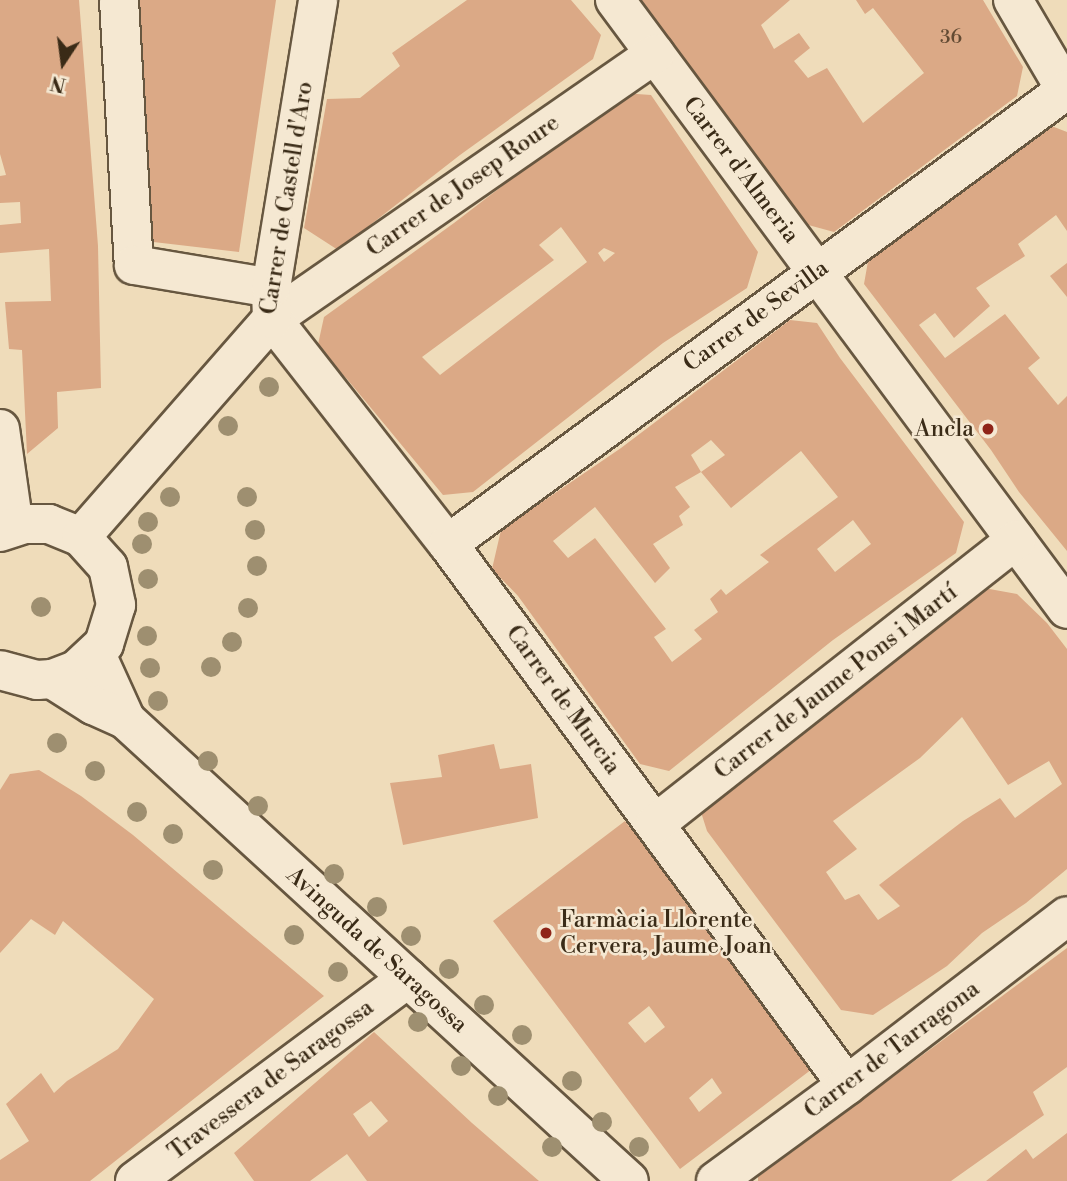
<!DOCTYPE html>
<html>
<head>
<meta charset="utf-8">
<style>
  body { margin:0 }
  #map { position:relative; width:1067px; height:1181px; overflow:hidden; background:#efdcba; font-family:"Libre Bodoni",serif }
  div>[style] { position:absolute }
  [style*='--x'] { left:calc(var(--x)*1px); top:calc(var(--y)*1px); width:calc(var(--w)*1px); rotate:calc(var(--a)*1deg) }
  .building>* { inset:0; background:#dba986 }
  .roads { filter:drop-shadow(2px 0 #675740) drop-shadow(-2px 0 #675740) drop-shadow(0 2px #675740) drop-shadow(0 -2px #675740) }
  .minor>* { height:38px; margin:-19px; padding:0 19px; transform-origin:19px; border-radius:19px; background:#f5e8d2 }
  .trees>* { width:20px; height:20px; margin:-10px; border-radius:50%; background:#9e8f70 }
  .dots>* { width:19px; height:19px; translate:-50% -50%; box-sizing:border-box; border:4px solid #f5e8d2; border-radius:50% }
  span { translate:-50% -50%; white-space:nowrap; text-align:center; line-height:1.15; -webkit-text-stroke:5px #f5e8d2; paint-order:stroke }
  .number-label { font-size:19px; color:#624a33 }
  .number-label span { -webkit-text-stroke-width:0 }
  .street-label { font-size:23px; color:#3a2b17 }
  .poi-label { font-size:23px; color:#3a2b17 }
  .right { translate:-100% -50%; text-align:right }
  .left { translate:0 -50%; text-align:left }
  .north { position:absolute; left:28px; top:28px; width:70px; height:70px; -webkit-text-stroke:5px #f5e8d2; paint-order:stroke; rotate:193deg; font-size:19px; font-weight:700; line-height:28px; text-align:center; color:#3a2b17 }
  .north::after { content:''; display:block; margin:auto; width:24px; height:32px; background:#3a2b17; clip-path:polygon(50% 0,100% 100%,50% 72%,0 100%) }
</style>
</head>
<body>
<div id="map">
  <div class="building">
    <i style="clip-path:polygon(0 0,79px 0,98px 246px,101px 388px,57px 392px,58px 428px,27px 454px,22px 350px,9px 349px,5px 302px,51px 301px,49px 249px,0 253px,0 225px,21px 223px,20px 202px,0 203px,0 176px,6px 175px,0 154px)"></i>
    <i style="clip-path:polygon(137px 0,276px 0,239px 252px,145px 241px)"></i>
    <i style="clip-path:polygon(467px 0,571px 0,601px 35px,593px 59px,460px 155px,338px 250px,304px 228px,327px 99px,360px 98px,400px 66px,392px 53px)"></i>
    <i style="clip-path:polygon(637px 0,790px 0,761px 25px,774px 49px,799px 33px,810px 48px,794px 61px,808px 78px,827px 68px,863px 123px,924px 73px,873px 8px,865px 14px,856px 0,983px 0,1023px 67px,1017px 96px,834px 232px,801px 223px)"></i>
    <i style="clip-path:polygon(evenodd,623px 93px,651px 95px,758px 252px,747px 288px,663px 343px,473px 492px,443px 495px,347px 379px,317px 349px,324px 317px,454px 223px,623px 93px,561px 227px,587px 262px,440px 375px,422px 357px,554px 260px,539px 245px,561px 227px,623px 93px,604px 248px,615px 253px,604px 262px,598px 253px,604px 248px)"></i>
    <i style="clip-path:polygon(1036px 120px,1067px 132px,1067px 231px,1056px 215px,1018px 244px,1025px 256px,976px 288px,990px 306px,954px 338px,935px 313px,919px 325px,945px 358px,1005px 314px,1040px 358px,1028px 368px,1058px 405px,1067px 396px,1067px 551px,1019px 492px,991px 450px,864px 284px,870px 250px)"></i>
    <i style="clip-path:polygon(1067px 263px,1067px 297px,1050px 276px)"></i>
    <i style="clip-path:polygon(evenodd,790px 320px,817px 323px,840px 358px,964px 522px,956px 553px,833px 640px,669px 771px,640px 764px,518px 596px,492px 569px,501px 530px,621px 448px,790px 320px,711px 440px,725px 455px,701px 472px,691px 455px,711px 440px,790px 320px,801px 451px,838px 497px,760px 555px,769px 562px,726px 595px,721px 589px,710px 599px,718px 612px,694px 630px,702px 639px,672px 662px,654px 637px,666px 629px,595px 538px,568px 558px,553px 541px,595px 507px,655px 583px,670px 568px,653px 544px,683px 525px,679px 516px,690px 507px,675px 487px,701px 472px,731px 508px,801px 451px,790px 320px,853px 520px,871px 544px,835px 572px,817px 549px,853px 520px)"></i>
    <i style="clip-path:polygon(evenodd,984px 588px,1017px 594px,1047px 623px,1067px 649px,1067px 869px,1026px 903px,982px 933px,947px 966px,873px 1015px,841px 1010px,707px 831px,700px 809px,984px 588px,962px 717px,1008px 785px,1049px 761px,1062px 784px,1015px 818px,1000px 798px,963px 821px,879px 885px,900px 906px,878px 920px,859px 894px,845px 900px,826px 872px,857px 849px,833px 821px,920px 758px,962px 717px)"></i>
    <i style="clip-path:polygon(494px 744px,500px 769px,531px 764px,538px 818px,403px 845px,390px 783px,442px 777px,438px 755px)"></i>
    <i style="clip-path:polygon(39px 770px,81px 796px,133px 835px,324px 996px,90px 1181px,0 1181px,0 1160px,29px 1141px,6px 1104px,41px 1073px,54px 1093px,67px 1081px,118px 1049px,154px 999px,63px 921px,55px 935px,31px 919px,0 953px,0 790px,10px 774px)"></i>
    <i style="clip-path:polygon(evenodd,625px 821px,816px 1066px,680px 1169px,493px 921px,625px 821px,649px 1006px,665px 1027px,645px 1043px,628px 1023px,649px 1006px,625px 821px,712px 1078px,722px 1093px,699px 1112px,689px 1098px,712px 1078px)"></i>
    <i style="clip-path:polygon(1067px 948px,1067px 1067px,1033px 1092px,1044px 1115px,951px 1181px,758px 1181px,758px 1177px)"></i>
    <i style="clip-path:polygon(evenodd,374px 1032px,472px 1123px,539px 1181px,367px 1181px,347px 1154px,310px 1181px,254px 1181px,234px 1153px,374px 1032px,371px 1101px,388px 1121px,369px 1137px,353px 1114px,371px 1101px)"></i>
    <i style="clip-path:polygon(1067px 1133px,1067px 1181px,986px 1181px,1026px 1149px,1033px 1159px)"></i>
  </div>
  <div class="roads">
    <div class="minor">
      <i style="--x:119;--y:0;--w:265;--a:86.8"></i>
      <i style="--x:134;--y:265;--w:139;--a:9.5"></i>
      <i style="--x:615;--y:0;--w:758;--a:53.42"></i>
      <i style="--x:1013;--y:0;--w:107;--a:59.6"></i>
      <i style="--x:655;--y:54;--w:466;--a:145.3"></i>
      <i style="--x:272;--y:319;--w:286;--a:52"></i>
      <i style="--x:448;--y:544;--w:672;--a:53.59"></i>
      <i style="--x:0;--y:429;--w:99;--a:81.9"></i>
      <i style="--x:0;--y:532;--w:26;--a:-18"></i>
      <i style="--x:25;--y:524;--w:24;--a:0"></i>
      <i style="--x:49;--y:524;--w:35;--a:22"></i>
      <i style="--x:81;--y:537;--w:40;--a:48"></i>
      <i style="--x:108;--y:567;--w:39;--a:78"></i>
      <i style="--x:116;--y:605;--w:41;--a:107.1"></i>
      <i style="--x:104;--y:644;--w:38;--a:137"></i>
      <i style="--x:76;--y:670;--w:26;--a:159"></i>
      <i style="--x:52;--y:679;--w:15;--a:176"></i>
      <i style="--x:37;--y:680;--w:38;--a:-165"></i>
      <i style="--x:81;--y:537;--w:290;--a:-48.8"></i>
      <i style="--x:272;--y:319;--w:31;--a:-92"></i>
      <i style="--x:271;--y:288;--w:292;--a:-80.7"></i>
      <i style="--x:448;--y:544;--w:767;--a:-36.3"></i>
      <i style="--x:96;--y:654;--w:72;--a:65.6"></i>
      <i style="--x:126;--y:720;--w:682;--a:42.51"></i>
      <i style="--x:52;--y:679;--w:49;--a:32.4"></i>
      <i style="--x:93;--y:705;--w:36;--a:24"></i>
      <i style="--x:655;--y:824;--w:459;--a:-38.2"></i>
      <i style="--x:135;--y:1181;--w:340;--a:-36.6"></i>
      <i style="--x:716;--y:1181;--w:162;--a:-36.2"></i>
      <i style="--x:847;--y:1085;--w:277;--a:-37.5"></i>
    </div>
  </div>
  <div class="trees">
    <i style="left:269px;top:387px"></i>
    <i style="left:228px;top:426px"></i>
    <i style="left:170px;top:497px"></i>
    <i style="left:247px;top:497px"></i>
    <i style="left:148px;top:522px"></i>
    <i style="left:255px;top:530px"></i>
    <i style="left:142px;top:544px"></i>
    <i style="left:257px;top:566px"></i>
    <i style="left:148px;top:579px"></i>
    <i style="left:41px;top:607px"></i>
    <i style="left:248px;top:608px"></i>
    <i style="left:147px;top:636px"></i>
    <i style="left:232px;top:642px"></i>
    <i style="left:211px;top:667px"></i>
    <i style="left:150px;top:668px"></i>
    <i style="left:158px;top:701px"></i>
    <i style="left:57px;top:743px"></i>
    <i style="left:208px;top:761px"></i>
    <i style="left:95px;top:771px"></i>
    <i style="left:258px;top:806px"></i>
    <i style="left:137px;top:812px"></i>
    <i style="left:173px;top:834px"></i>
    <i style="left:213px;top:870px"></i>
    <i style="left:334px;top:874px"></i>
    <i style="left:377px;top:907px"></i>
    <i style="left:294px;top:935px"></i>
    <i style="left:411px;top:936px"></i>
    <i style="left:449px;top:969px"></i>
    <i style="left:338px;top:972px"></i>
    <i style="left:484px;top:1005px"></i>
    <i style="left:418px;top:1022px"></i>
    <i style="left:522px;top:1035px"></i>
    <i style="left:461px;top:1066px"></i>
    <i style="left:572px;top:1081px"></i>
    <i style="left:498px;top:1096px"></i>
    <i style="left:602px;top:1122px"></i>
    <i style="left:552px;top:1147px"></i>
    <i style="left:639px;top:1147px"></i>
  </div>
  <div class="dots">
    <i style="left:988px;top:429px;background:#8f2418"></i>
    <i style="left:546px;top:933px;background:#8f2418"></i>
  </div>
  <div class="number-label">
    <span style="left:951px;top:38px">36</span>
  </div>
  <div class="street-label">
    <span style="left:741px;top:170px;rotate:53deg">Carrer d'Almeria</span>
    <span style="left:463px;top:186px;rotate:-35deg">Carrer de Josep Roure</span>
    <span style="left:287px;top:198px;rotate:-81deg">Carrer de Castell d'Aro</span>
    <span style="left:756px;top:316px;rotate:-36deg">Carrer de Sevilla</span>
    <span style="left:836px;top:682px;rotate:-38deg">Carrer de Jaume Pons i Martí</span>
    <span style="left:563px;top:700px;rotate:54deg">Carrer de Murcia</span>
    <span style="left:377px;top:950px;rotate:42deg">Avinguda de Saragossa</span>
    <span style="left:892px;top:1050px;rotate:-37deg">Carrer de Tarragona</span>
    <span style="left:271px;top:1080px;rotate:-37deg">Travessera de Saragossa</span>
  </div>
  <div class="poi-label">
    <span class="right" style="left:974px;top:429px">Ancla</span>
    <span class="left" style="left:560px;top:933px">Farmàcia Llorente<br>Cervera, Jaume Joan</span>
  </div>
  <div class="north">N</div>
</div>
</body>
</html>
